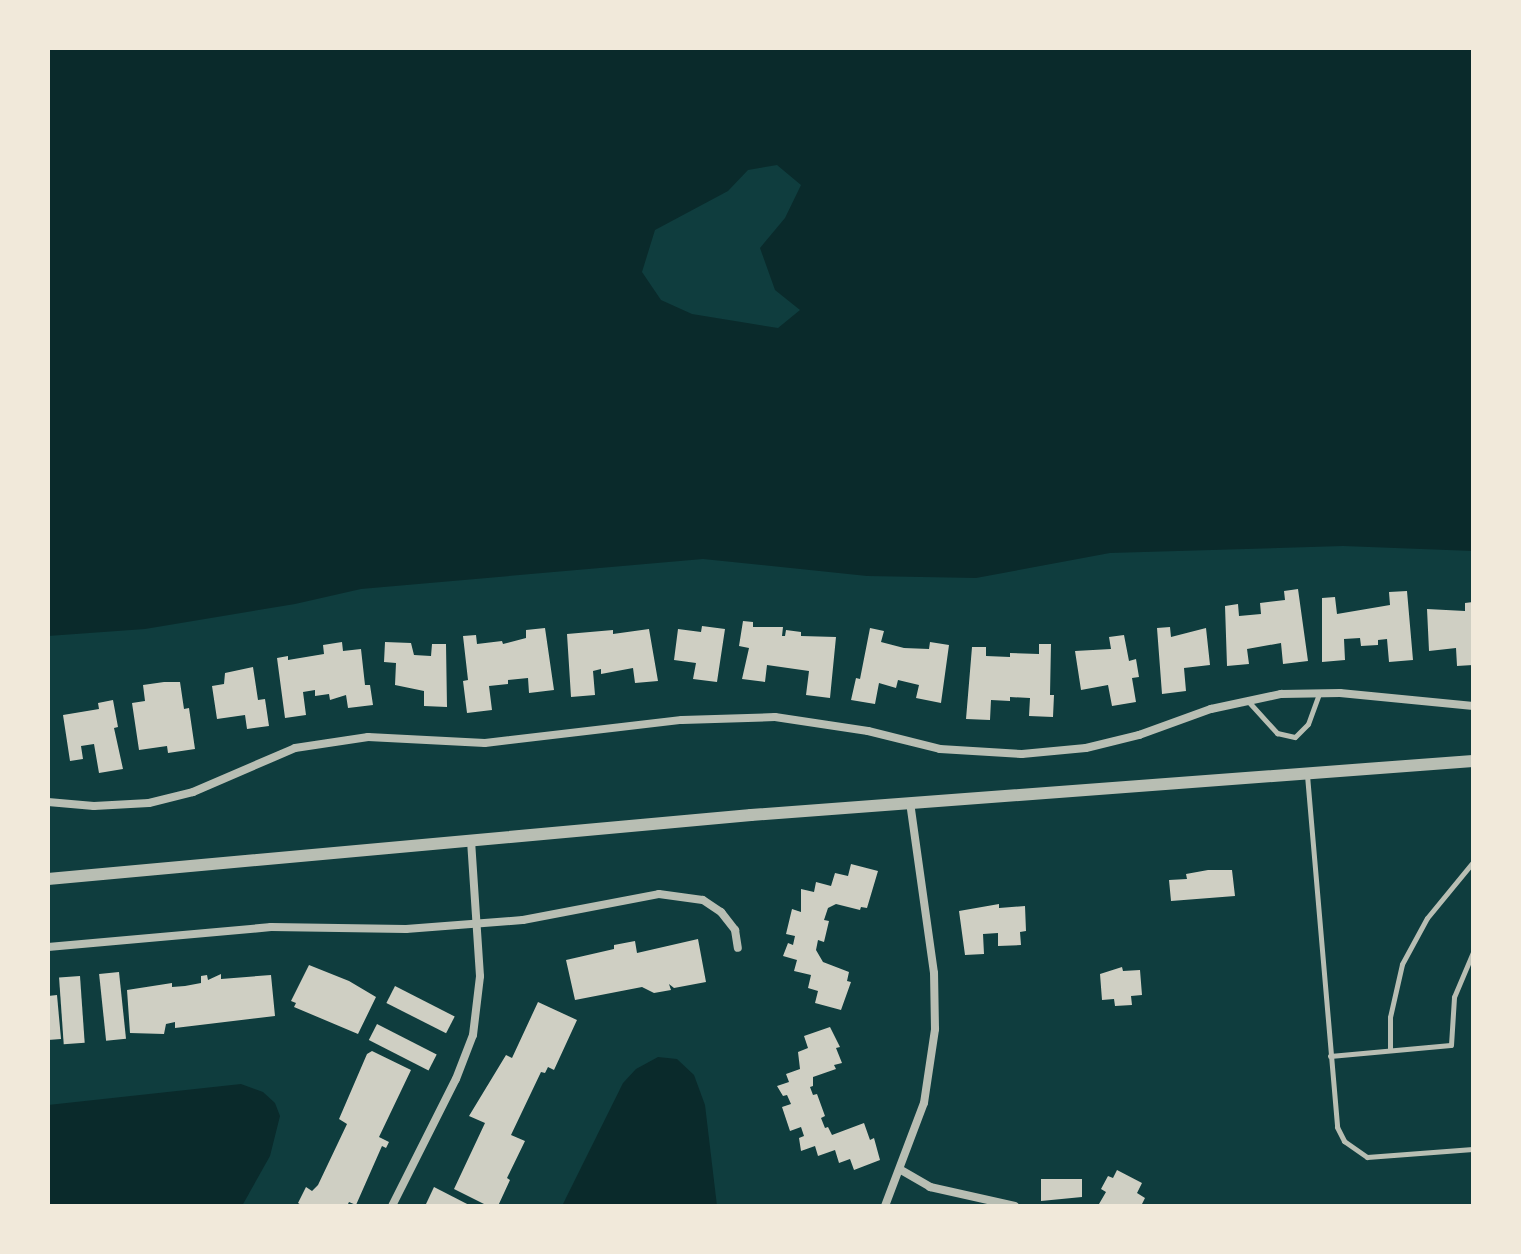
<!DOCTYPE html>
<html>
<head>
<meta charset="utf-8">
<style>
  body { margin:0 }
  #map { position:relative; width:1521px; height:1254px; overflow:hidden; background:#0f3d3e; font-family:Raleway,sans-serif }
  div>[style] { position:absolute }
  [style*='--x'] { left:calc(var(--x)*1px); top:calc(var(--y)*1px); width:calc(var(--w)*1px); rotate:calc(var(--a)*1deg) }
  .water>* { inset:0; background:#0a2a2b }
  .building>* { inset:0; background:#cfcfc3; transform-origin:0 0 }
  .service>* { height:5px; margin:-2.5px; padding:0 2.5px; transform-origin:2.5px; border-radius:2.5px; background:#b8beb3 }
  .minor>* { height:8px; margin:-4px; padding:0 4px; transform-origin:4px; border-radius:4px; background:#b8beb3 }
  .tertiary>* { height:12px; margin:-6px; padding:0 6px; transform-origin:6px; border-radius:6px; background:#b8beb3 }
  span { translate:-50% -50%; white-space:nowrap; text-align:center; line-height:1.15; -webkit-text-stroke:8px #f1e9da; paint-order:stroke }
  .frame { position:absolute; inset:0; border:50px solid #f1e9da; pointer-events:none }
</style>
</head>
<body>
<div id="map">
  <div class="water">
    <i style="clip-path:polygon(evenodd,48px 48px,1473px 48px,1473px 551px,1343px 546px,1110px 553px,976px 578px,867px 576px,703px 559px,361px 589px,295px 604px,145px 629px,48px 636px,48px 48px,777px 165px,801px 185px,785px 218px,760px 248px,775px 290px,800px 310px,778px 328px,692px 314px,661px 300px,642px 272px,655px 230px,728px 191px,748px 170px,777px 165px)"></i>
    <i style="clip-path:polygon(658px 1057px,677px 1059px,694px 1075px,705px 1105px,717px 1206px,562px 1206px,623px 1083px,636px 1069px)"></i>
    <i style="clip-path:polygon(241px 1084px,263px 1092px,275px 1103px,280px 1116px,270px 1156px,242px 1206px,48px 1206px,48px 1105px)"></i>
  </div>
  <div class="building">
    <i style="clip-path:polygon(1298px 589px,1308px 661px,1283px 664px,1281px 643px,1247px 649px,1249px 664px,1227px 666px,1225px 606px,1238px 604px,1239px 616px,1261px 614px,1260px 603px,1285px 600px,1284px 591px)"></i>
    <i style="clip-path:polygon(1407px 591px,1413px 660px,1389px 662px,1387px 639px,1378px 640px,1378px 645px,1361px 646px,1360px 638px,1344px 639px,1345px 660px,1322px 662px,1322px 598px,1335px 597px,1337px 614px,1390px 605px,1389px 592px)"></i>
    <i style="clip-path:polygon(1473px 602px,1473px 665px,1457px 666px,1456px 648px,1429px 651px,1427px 609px,1465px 611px,1465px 603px)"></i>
    <i style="clip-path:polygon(743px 621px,753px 622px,753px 627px,783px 627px,782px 636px,785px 636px,786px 630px,801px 632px,801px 636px,836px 637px,830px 698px,806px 695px,809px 671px,767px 665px,765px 682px,742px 679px,749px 648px,739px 646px)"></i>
    <i style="clip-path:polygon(702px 626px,725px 629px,717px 682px,693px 679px,696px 663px,674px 660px,678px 629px,701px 632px)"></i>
    <i style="clip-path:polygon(1170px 627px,1171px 637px,1206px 628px,1210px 665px,1184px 668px,1186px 691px,1162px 694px,1157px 628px)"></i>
    <i style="clip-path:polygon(545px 628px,554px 690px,529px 693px,528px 678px,508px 680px,508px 684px,489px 686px,492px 710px,467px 713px,463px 681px,468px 680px,463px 636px,476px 635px,477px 644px,502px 641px,503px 644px,526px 638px,526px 630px)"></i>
    <i style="clip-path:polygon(870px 628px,884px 631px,881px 642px,904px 648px,929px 649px,930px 642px,949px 645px,941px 703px,916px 698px,919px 685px,898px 680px,896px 688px,879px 683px,875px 704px,851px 700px,856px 678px,860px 679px)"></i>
    <i style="clip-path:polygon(649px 629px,658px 681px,635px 683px,633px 668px,601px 674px,601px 669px,593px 671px,595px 695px,571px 697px,567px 634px,613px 630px,613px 634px)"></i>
    <i style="clip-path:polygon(1124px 635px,1129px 661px,1136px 659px,1139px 677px,1132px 678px,1136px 702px,1112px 706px,1108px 685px,1081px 690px,1075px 651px,1111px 649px,1109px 637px)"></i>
    <i style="clip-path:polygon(342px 642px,343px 651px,361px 649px,365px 685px,370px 685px,373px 705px,348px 708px,346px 695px,330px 700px,329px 694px,315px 696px,315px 690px,303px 692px,306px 715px,285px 718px,277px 658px,288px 656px,288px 660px,324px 654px,323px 645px)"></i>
    <i style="clip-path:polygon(385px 642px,411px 643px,414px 655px,431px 656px,432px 644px,446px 644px,447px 707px,424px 706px,424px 691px,395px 685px,396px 663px,384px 662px)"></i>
    <i style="clip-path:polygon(1039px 644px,1051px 644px,1050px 695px,1054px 695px,1053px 717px,1029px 716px,1030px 698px,1010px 697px,1010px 701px,991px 700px,990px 720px,966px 719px,972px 647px,986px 647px,986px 656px,1010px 657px,1010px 653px,1039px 654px)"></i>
    <i style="clip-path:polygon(253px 667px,258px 700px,265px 699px,269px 726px,247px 729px,245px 715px,217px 719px,212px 686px,224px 684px,225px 673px)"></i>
    <i style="clip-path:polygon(164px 682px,180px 682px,184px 709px,189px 708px,195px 749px,168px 753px,167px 746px,139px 750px,132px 703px,145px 701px,143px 685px)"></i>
    <i style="clip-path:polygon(113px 700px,118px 727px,114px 728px,123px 769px,99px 773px,94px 744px,81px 746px,83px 759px,70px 761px,63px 715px,99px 709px,98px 703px)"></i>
    <i style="clip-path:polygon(851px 864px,878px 871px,867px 908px,861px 907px,860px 910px,836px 904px,828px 908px,824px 920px,829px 921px,824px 942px,818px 940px,816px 950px,823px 962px,849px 972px,847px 981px,851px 982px,841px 1010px,815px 1003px,818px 991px,808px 988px,811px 975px,794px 971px,797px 960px,783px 956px,788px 943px,793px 945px,795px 936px,786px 934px,792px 909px,801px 912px,801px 889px,814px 892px,816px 882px,831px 886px,835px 873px,848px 876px)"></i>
    <i style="clip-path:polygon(1208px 870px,1232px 870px,1235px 896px,1171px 901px,1169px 880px,1187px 879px,1186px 874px)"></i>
    <i style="clip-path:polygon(999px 904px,999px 908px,1025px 906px,1026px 931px,1020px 932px,1021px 945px,998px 946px,998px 933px,983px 934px,984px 954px,965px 955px,959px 911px)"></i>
    <i style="clip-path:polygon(698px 939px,706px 982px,674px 988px,669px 984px,671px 990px,654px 993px,642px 987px,575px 1000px,566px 960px,614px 949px,614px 945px,635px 941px,637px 953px)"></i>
    <i style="clip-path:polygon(309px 965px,349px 981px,376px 997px,358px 1034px,294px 1007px,296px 1003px,291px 1001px)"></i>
    <i style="clip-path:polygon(1122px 967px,1123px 971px,1140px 970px,1142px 995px,1131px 996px,1132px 1005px,1115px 1006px,1114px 999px,1102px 1000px,1100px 974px)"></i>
    <i style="left:119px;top:972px;width:67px;height:20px;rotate:84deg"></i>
    <i style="clip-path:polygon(221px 974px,221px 979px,271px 975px,275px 1016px,175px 1028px,175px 1022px,166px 1024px,164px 1034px,130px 1033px,127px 990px,172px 983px,172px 987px,185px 986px,201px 983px,201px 976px,207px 975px,208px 980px)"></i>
    <i style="left:80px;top:976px;width:67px;height:21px;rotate:86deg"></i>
    <i style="left:395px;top:986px;width:67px;height:19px;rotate:27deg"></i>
    <i style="clip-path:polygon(57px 995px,61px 1039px,48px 1040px,48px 996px)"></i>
    <i style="clip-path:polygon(538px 1002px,577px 1020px,554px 1070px,548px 1067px,545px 1073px,541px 1072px,511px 1135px,525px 1141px,507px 1178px,510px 1180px,498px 1206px,488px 1206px,454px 1189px,485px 1123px,469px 1116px,506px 1055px,512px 1058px)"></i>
    <i style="left:377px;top:1024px;width:67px;height:18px;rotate:27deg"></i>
    <i style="clip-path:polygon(830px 1027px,840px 1047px,836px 1048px,842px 1063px,834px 1065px,836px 1069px,813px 1077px,813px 1086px,810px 1087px,813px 1095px,817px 1094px,825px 1116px,821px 1118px,825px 1128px,828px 1127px,832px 1135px,864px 1123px,870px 1140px,874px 1138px,880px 1160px,854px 1170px,850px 1159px,839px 1163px,835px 1150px,818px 1156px,815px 1146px,801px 1151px,799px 1138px,804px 1136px,801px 1127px,790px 1131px,782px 1107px,791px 1104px,787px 1095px,783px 1096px,777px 1086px,789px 1082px,786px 1074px,800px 1069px,798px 1052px,808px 1048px,804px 1036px)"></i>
    <i style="clip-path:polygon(372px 1051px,411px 1070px,379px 1137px,389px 1142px,386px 1148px,382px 1146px,356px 1205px,349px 1202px,347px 1206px,303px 1206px,298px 1203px,306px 1187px,312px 1191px,318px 1185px,347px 1124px,339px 1119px,367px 1054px)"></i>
    <i style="clip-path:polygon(1117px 1170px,1142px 1183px,1137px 1193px,1145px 1198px,1141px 1206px,1099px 1204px,1106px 1192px,1101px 1189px,1108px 1176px,1113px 1178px)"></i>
    <i style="clip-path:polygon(1041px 1179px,1082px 1179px,1082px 1197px,1041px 1201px)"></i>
    <i style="clip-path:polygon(434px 1187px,471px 1206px,426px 1204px)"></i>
  </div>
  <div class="service">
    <i style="--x:1247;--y:700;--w:45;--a:47.7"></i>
    <i style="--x:1277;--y:733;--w:18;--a:13"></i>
    <i style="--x:1295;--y:737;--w:18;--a:-45"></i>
    <i style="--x:1308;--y:724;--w:32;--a:-70"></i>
    <i style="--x:1307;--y:775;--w:353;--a:85.1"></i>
    <i style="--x:1337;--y:1127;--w:16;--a:63"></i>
    <i style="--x:1344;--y:1141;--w:28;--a:35"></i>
    <i style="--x:1367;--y:1157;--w:106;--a:-4.3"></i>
    <i style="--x:1390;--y:1050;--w:33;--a:-90"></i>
    <i style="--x:1390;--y:1017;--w:54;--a:-77.2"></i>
    <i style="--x:1402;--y:964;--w:52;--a:-61.5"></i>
    <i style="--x:1427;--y:918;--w:72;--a:-50.6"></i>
    <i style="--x:1330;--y:1056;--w:121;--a:-5.2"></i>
    <i style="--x:1451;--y:1045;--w:48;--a:-86.4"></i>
    <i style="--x:1454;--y:997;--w:49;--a:-67.1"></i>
  </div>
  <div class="minor">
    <i style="--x:48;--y:802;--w:46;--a:5"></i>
    <i style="--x:94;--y:806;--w:55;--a:-3.1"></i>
    <i style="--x:149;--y:803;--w:45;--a:-14"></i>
    <i style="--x:193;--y:792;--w:111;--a:-23.3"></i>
    <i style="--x:295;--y:748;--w:74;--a:-8.6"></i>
    <i style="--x:368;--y:737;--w:117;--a:2.9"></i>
    <i style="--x:485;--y:743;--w:198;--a:-6.7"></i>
    <i style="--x:682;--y:720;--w:93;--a:-1.8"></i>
    <i style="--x:775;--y:717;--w:94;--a:8.6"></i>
    <i style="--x:868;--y:731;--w:74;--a:14"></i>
    <i style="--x:940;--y:749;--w:82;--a:3.5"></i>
    <i style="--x:1022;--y:754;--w:64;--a:-5.4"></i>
    <i style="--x:1086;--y:748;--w:55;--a:-13.8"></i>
    <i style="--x:1139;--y:735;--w:77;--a:-19.9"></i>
    <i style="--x:1211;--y:709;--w:72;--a:-12.1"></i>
    <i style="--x:1281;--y:694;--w:59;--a:-1"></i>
    <i style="--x:1340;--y:693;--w:134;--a:5.6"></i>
    <i style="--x:48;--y:947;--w:224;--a:-5.1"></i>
    <i style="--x:271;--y:927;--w:135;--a:0.8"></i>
    <i style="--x:406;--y:929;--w:117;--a:-4.4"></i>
    <i style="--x:523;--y:920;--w:138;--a:-10.8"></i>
    <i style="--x:659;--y:894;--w:44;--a:7.8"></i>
    <i style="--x:703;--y:900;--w:22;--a:34"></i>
    <i style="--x:721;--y:912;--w:23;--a:52"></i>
    <i style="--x:735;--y:930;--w:18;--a:81"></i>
    <i style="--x:901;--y:1170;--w:34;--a:30"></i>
    <i style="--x:930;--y:1187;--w:87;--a:12.6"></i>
    <i style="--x:392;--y:1206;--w:142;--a:-63.3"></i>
    <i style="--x:456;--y:1079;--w:47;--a:-68.9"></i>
    <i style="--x:473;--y:1035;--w:59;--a:-83.2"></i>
    <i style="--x:480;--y:976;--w:136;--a:-93.8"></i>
    <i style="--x:885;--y:1206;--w:110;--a:-69.3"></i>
    <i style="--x:924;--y:1103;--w:75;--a:-81.5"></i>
    <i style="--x:935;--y:1029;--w:56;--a:-91"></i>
    <i style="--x:934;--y:973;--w:172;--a:-98"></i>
  </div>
  <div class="tertiary">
    <i style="--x:48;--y:879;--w:706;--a:-5.2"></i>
    <i style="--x:751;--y:815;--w:724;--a:-4.28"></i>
  </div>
  <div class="frame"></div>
</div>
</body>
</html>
